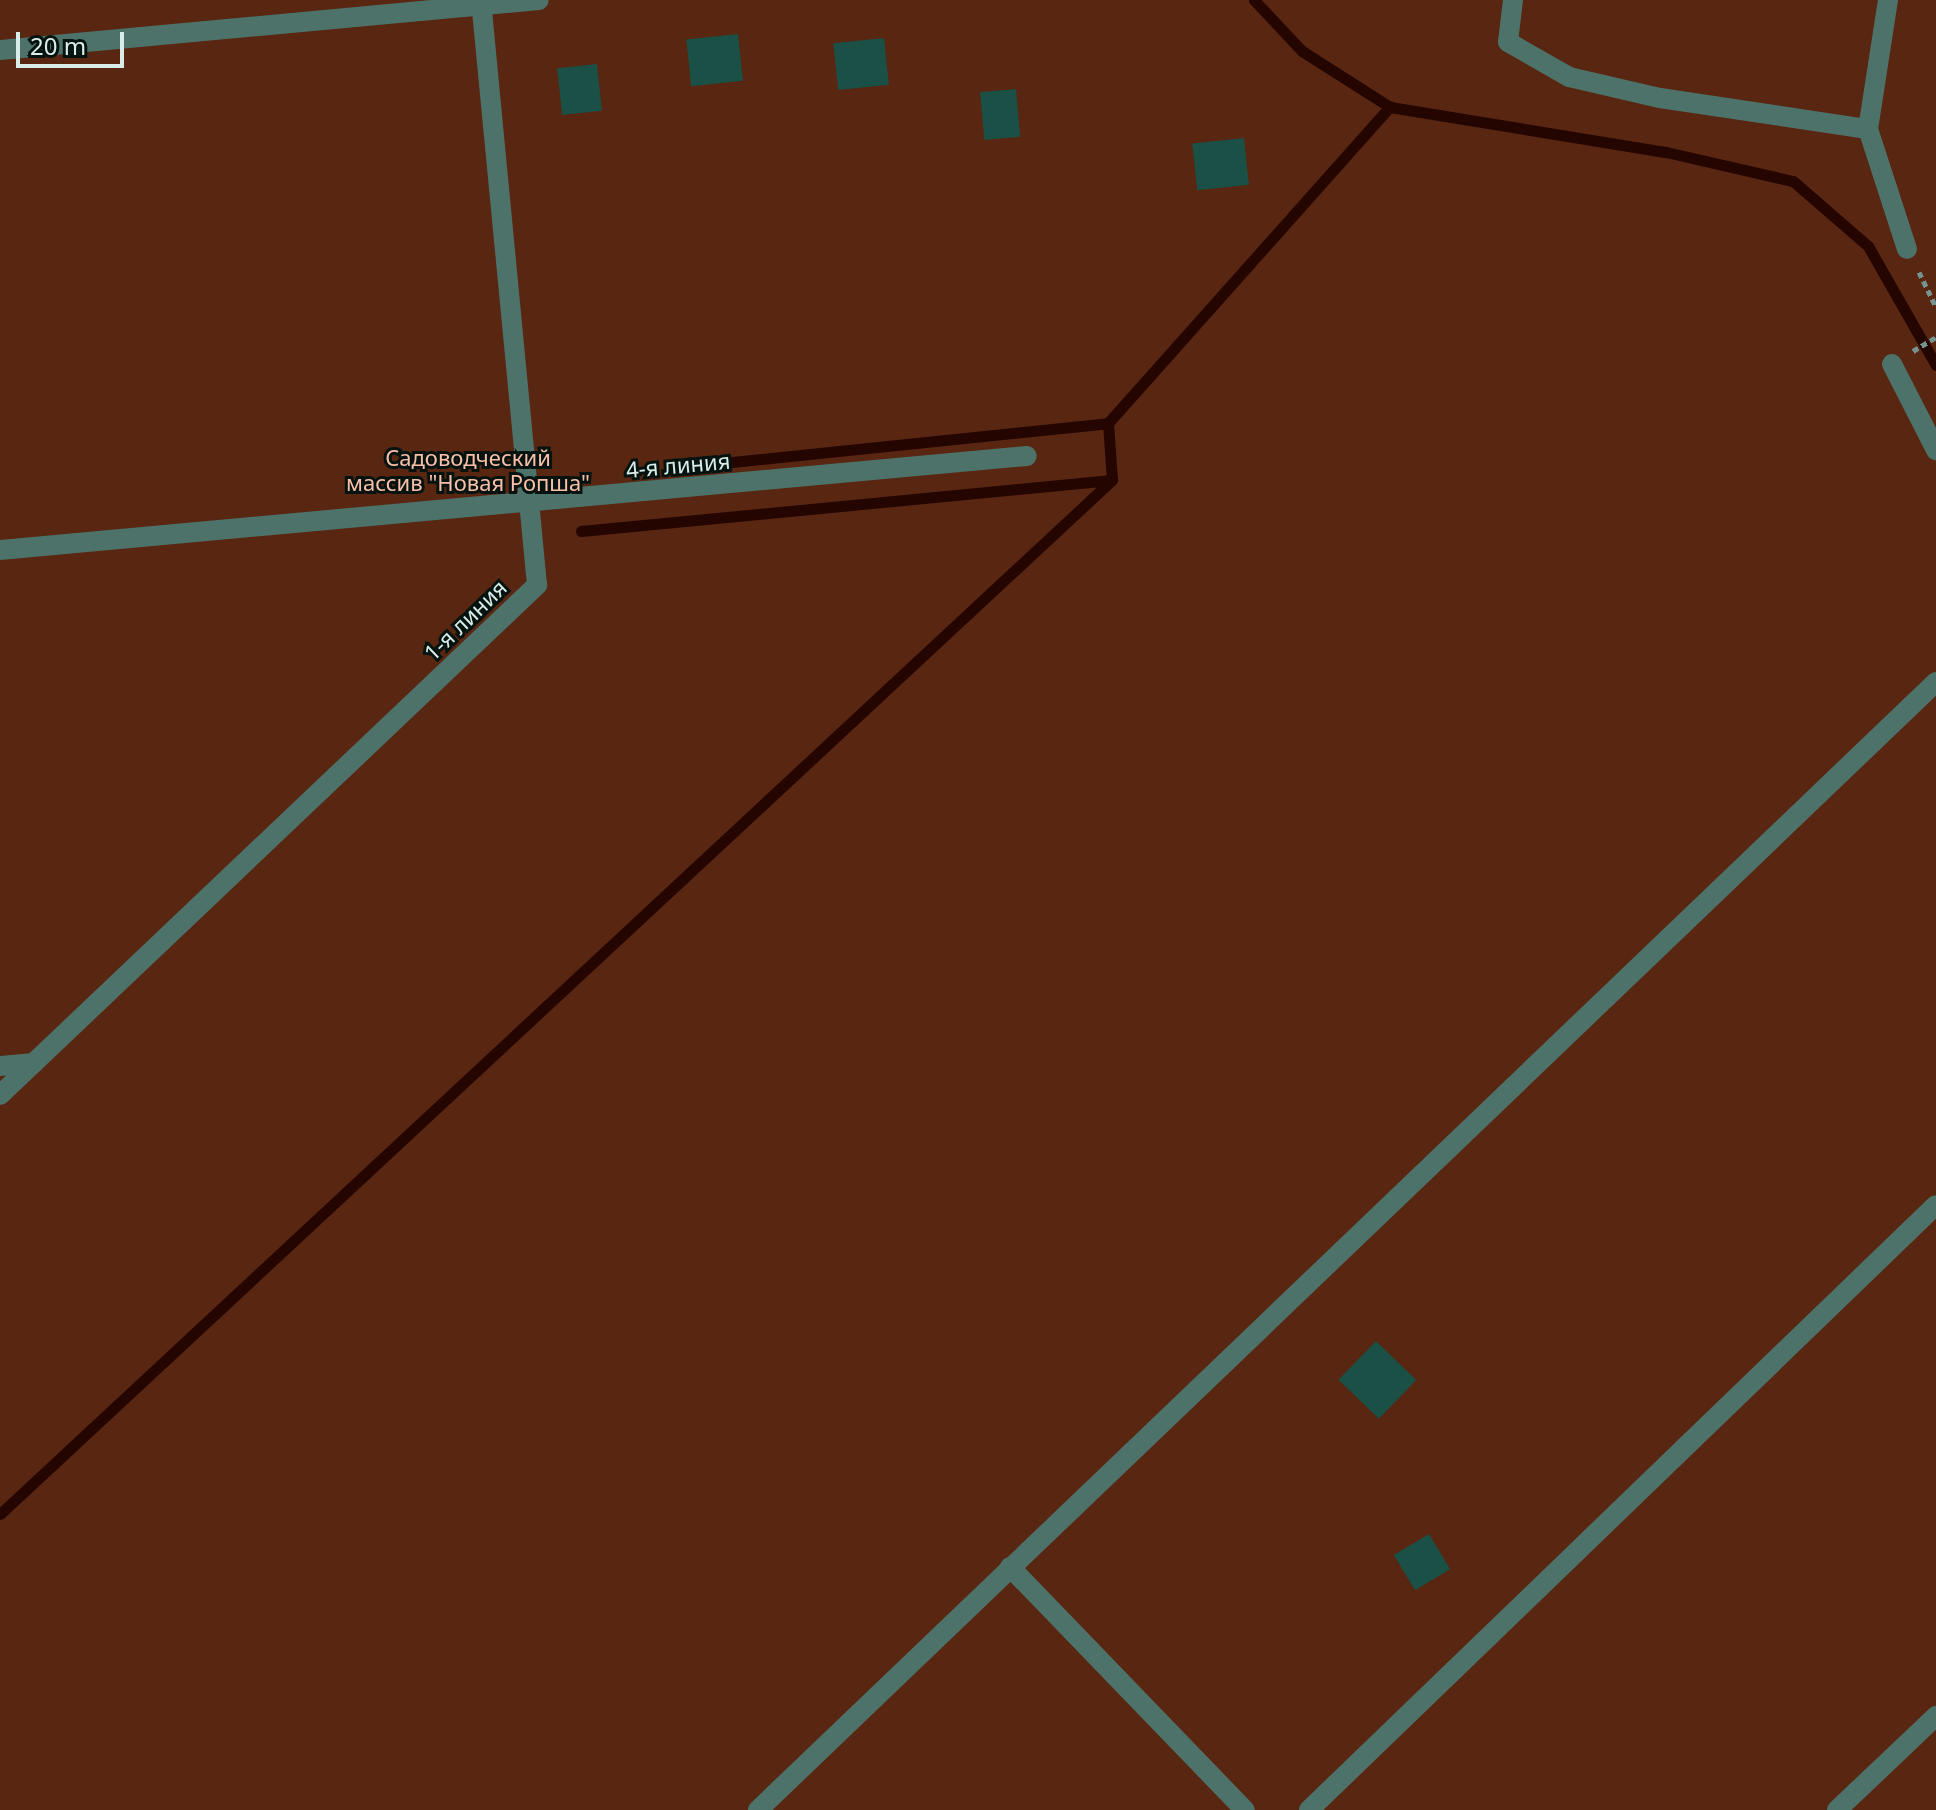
<!DOCTYPE html>
<html>
<head>
<meta charset="utf-8">
<style>
  body { margin:0 }
  #map { position:relative; width:1936px; height:1810px; overflow:hidden; background:#082e28; font-family:"Noto Sans",sans-serif }
  div>[style] { position:absolute }
  [style*='--x'] { left:calc(var(--x)*1px); top:calc(var(--y)*1px); width:calc(var(--w)*1px); rotate:calc(var(--a)*1deg) }
  .green>* { inset:0; background:#582611; transform-origin:0 0 }
  .stream>* { height:11px; margin:-5.5px; padding:0 5.5px; transform-origin:5.5px; border-radius:5.5px; background:#240500 }
  .building>* { inset:0; background:#1b5046; transform-origin:0 0 }
  .path>* { height:5px; margin-top:-2.5px; transform-origin:0; background:repeating-linear-gradient(90deg,#77938e 0 6px,transparent 0 10px) }
  .minor>* { height:20px; margin:-10px; padding:0 10px; transform-origin:10px; border-radius:10px; background:#4d726a }
  span { translate:-50% -50%; white-space:nowrap; text-align:center; line-height:1.15; -webkit-text-stroke:6px #051310; paint-order:stroke }
  .park-label { font-size:22px; color:#fbbfa8 }
  .street-label { font-size:22px; color:#d9ede8 }
  .scale { position:absolute; left:16px; top:32px; width:108px; height:36px; box-sizing:border-box; border:4px solid #d9ede8; border-top:0; padding-left:10px; font-size:24px; line-height:28px; white-space:nowrap; color:#d9ede8; -webkit-text-stroke:6px #051310; paint-order:stroke }
</style>
</head>
<body>
<div id="map">
  <div class="green">
    <i style="left:0;top:0;width:1936px;height:1810px"></i>
  </div>
  <div class="stream">
    <i style="--x:1254;--y:0;--w:70;--a:46.7"></i>
    <i style="--x:1302;--y:51;--w:104;--a:32.5"></i>
    <i style="--x:1390;--y:107;--w:280;--a:9.3"></i>
    <i style="--x:1666;--y:152;--w:130;--a:12.9"></i>
    <i style="--x:1793;--y:181;--w:99;--a:40.9"></i>
    <i style="--x:1868;--y:246;--w:137;--a:60.3"></i>
    <i style="--x:694;--y:466;--w:416;--a:-5.9"></i>
    <i style="--x:1108;--y:423;--w:424;--a:-48.3"></i>
    <i style="--x:581;--y:531;--w:533;--a:-5.49"></i>
    <i style="--x:0;--y:1514;--w:1518;--a:-42.92"></i>
    <i style="--x:1112;--y:480;--w:57;--a:-94"></i>
  </div>
  <div class="building">
    <i style="left:738px;top:34px;width:47px;height:52px;rotate:84deg"></i>
    <i style="left:884px;top:38px;width:47px;height:51px;rotate:84deg"></i>
    <i style="left:597px;top:64px;width:47px;height:40px;rotate:84deg"></i>
    <i style="left:1016px;top:89px;width:48px;height:36px;rotate:85deg"></i>
    <i style="left:1244px;top:138px;width:47px;height:52px;rotate:84deg"></i>
    <i style="left:1376px;top:1341px;width:56px;height:54px;rotate:44deg"></i>
    <i style="left:1429px;top:1534px;width:41px;height:41px;rotate:59deg"></i>
  </div>
  <div class="path">
    <i style="--x:1919;--y:272;--w:39;--a:64"></i>
    <i style="--x:1913;--y:351;--w:27;--a:-31"></i>
  </div>
  <div class="minor">
    <i style="--x:1513;--y:0;--w:42;--a:96.8"></i>
    <i style="--x:1508;--y:42;--w:70;--a:29.8"></i>
    <i style="--x:1569;--y:77;--w:93;--a:13"></i>
    <i style="--x:1660;--y:98;--w:210;--a:8.5"></i>
    <i style="--x:1888;--y:0;--w:131;--a:98.8"></i>
    <i style="--x:1868;--y:129;--w:126;--a:72"></i>
    <i style="--x:0;--y:50;--w:541;--a:-5.3"></i>
    <i style="--x:1892;--y:364;--w:97;--a:62.9"></i>
    <i style="--x:0;--y:550;--w:1031;--a:-5.23"></i>
    <i style="--x:0;--y:1066;--w:34;--a:-5"></i>
    <i style="--x:0;--y:1095;--w:741;--a:-43.52"></i>
    <i style="--x:537;--y:585;--w:588;--a:-95.47"></i>
    <i style="--x:1010;--y:1567;--w:338;--a:46"></i>
    <i style="--x:758;--y:1810;--w:1631;--a:-43.76"></i>
    <i style="--x:1309;--y:1810;--w:871;--a:-43.98"></i>
    <i style="--x:1837;--y:1810;--w:137;--a:-43.5"></i>
  </div>
  <div class="park-label">
    <span style="left:468px;top:470px">Садоводческий<br>массив "Новая Ропша"</span>
  </div>
  <div class="street-label">
    <span style="left:678px;top:465px;rotate:-5deg">4-я линия</span>
    <span style="left:465px;top:620px;rotate:-44deg">1-я линия</span>
  </div>
  <div class="scale">20 m</div>
</div>
</body>
</html>
